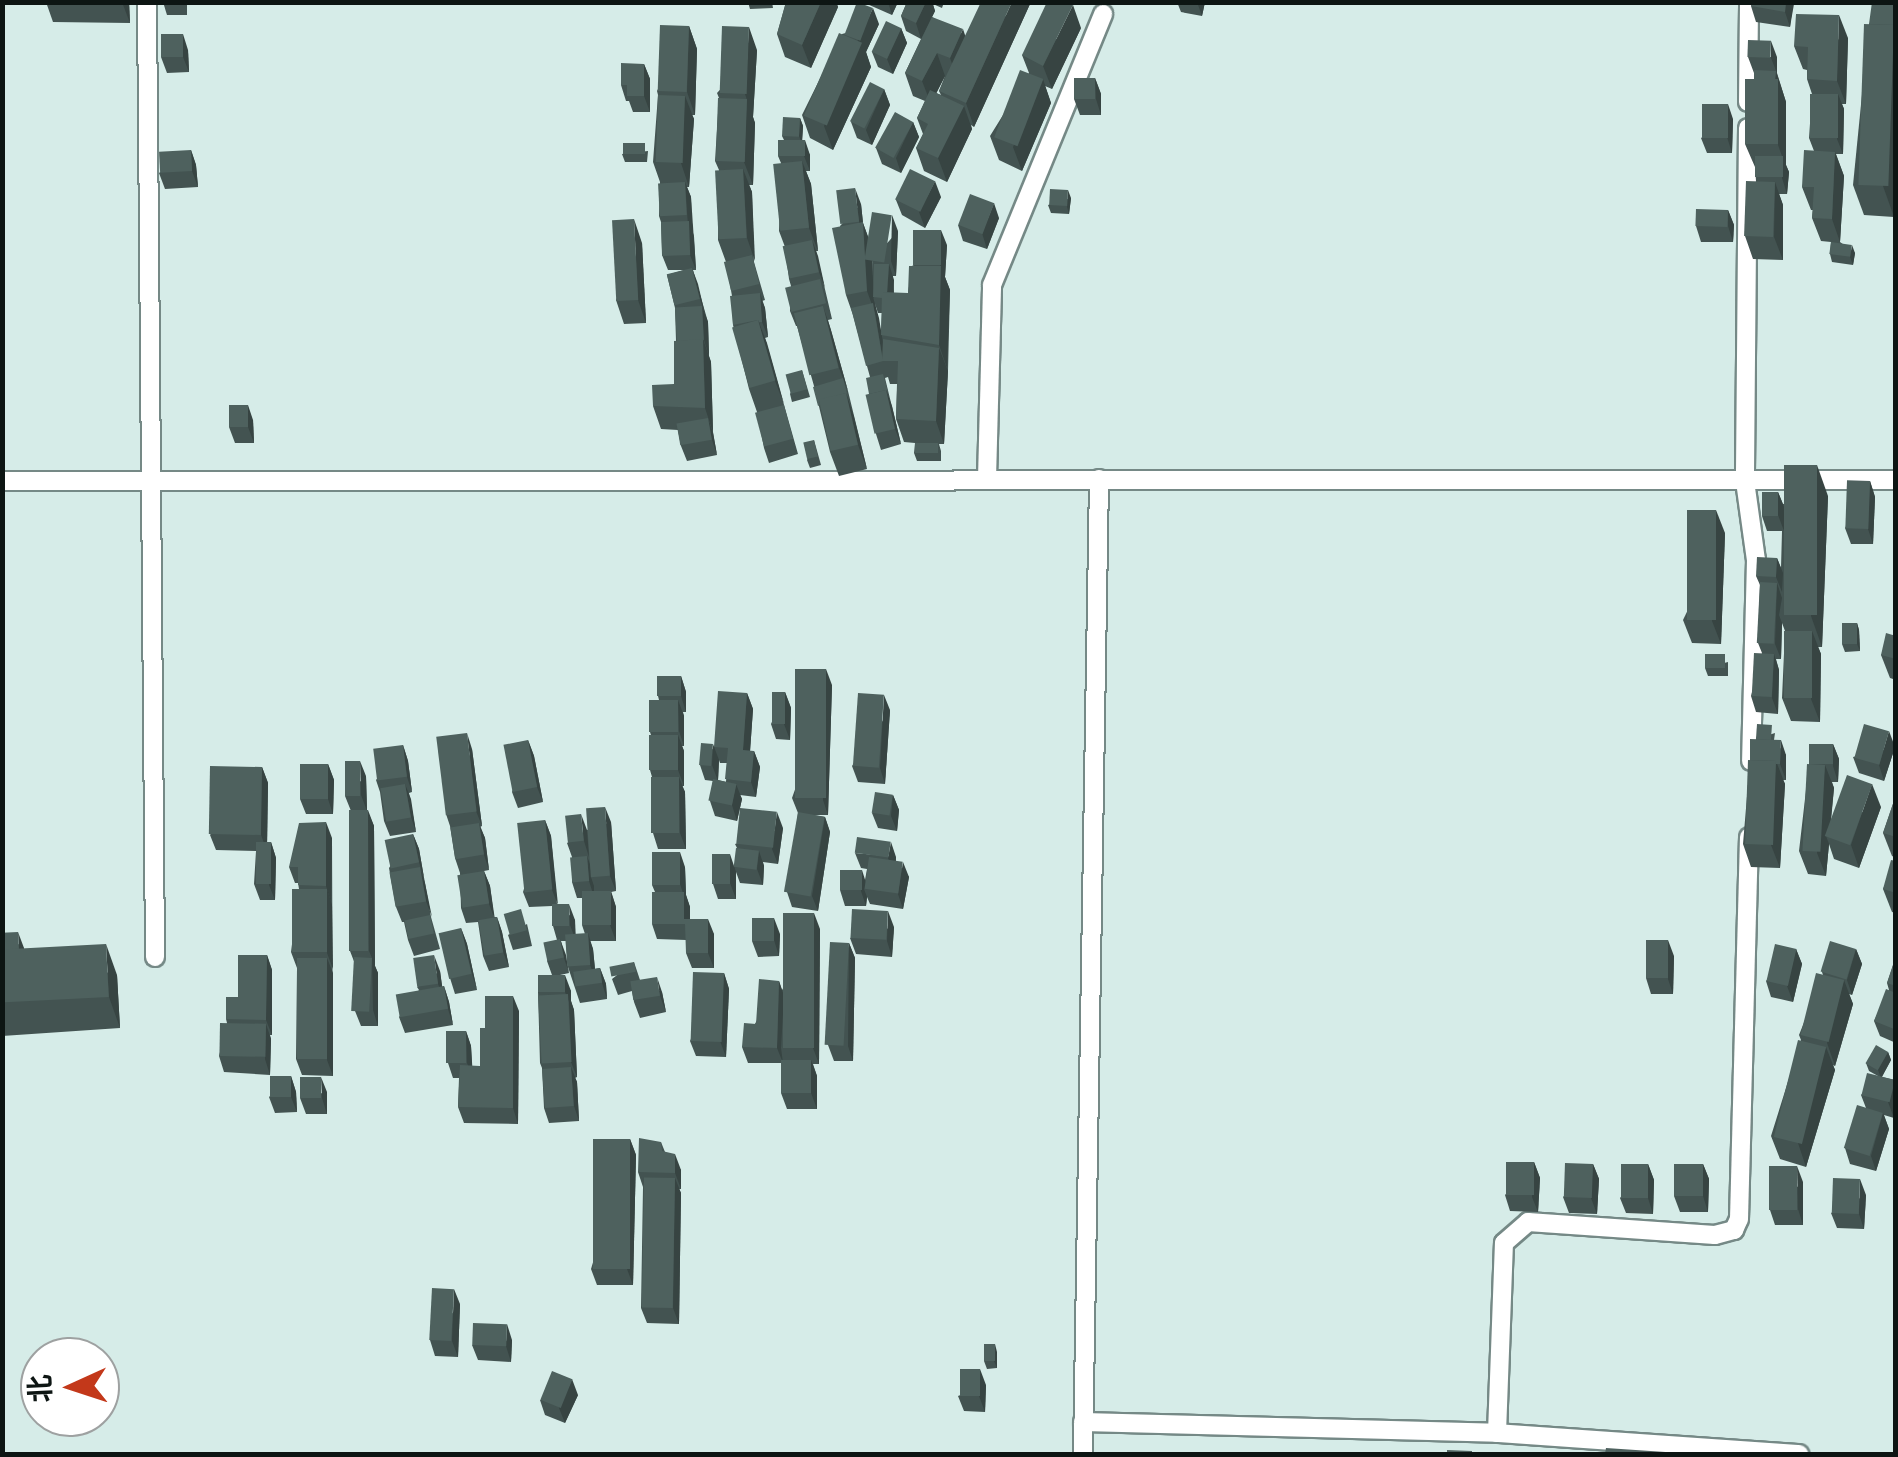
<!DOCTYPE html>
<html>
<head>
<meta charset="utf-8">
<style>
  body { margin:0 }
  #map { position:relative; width:1898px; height:1457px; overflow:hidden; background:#d6ece8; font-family:"Sofia Sans Condensed","Noto Sans SC",sans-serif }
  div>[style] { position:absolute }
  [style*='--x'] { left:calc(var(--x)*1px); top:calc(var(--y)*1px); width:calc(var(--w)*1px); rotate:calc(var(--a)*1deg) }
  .roads { filter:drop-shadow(2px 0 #758986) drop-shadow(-2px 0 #758986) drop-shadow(0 2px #758986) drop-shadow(0 -2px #758986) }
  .minor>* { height:18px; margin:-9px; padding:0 9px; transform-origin:9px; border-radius:9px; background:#fff }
  .wall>* { inset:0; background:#435351 }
  .shaded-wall>* { inset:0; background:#374442 }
  .building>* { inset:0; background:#4e615e; transform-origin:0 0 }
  span { translate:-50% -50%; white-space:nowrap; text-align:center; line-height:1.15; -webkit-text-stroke:10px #fff; paint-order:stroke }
  .frame { position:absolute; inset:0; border:5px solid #0d1513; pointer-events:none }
  .north { position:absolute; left:20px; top:1337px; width:100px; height:100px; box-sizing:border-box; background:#fff; border:2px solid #9ea1a1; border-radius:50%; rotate:267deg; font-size:28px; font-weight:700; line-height:40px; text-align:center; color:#0d1513 }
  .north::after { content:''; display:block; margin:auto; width:35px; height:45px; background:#c3381a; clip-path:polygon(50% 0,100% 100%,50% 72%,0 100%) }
</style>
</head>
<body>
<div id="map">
  <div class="roads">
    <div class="minor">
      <i style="--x:147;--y:2;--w:955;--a:89.52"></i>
      <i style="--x:1748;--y:102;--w:100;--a:-89.4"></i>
      <i style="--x:1748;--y:128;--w:353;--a:90.5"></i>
      <i style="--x:1745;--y:481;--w:80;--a:82.1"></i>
      <i style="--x:1756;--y:560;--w:201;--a:91.4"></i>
      <i style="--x:987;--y:479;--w:194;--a:-88.5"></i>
      <i style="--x:992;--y:285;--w:293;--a:-67.7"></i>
      <i style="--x:2;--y:481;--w:1894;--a:-0.03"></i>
      <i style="--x:1083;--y:1422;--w:414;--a:1.5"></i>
      <i style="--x:1497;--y:1433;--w:303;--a:4"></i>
      <i style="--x:1497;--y:1433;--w:190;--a:-87.9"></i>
      <i style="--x:1504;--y:1243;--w:32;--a:-41"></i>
      <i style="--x:1528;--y:1222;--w:187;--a:4"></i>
      <i style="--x:1715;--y:1235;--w:20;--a:-15"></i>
      <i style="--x:1734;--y:1230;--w:12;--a:-66"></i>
      <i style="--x:1739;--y:1219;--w:382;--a:-88.5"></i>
      <i style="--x:1083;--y:1454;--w:975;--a:-89.06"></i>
    </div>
  </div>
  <div class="wall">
    <i style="clip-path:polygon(46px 2px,129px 2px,130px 23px,53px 22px)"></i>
    <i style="clip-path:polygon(163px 2px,187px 2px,187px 15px,167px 15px)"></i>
    <i style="clip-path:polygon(748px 2px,772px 2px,773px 8px,750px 9px)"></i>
    <i style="clip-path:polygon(786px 2px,836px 2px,838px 7px,811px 68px,785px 57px,777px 34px)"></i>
    <i style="clip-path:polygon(866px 2px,898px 2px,892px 15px,867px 4px)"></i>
    <i style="clip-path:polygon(evenodd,907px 2px,944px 2px,942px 8px,933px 4px,935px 11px,932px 17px,965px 36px,1030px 4px,974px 127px,971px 125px,972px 129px,947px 182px,924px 171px,916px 148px,923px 134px,917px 118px,925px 101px,913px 96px,905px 73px,921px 39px,906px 31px,901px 16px,907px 2px,945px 76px,939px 91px,941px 95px,936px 93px,945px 76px)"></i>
    <i style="clip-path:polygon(1177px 2px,1205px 2px,1202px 16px,1181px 12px)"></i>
    <i style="clip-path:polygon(1751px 2px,1793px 2px,1790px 27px,1756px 22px,1751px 6px)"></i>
    <i style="clip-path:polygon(1896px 2px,1896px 192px,1894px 217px,1864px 215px,1853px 185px,1869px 24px)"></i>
    <i style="clip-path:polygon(879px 24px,866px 52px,871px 67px,833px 150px,810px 138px,802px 115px,842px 34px)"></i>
    <i style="clip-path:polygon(689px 26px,697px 49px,695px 115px,692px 115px,694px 119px,689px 187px,687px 187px,691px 197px,692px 230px,694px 236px,696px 270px,693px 270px,708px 322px,709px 356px,711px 362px,713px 432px,717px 455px,687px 461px,681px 446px,678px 430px,661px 429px,653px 406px,674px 384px,676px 341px,675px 308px,667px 275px,684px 270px,668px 270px,662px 255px,661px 222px,659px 216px,660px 182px,653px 162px,658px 95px,657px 91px)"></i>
    <i style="clip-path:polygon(901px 28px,907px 43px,893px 74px,878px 67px,872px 52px)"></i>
    <i style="clip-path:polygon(1081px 28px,1052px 89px,1045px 86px,1051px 103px,1022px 171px,999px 160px,990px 136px,1029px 73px,1022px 55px)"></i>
    <i style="clip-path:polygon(1848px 38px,1846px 104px,1842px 104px,1844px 109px,1843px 154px,1836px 154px,1844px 176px,1840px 242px,1855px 253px,1853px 265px,1832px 262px,1830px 254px,1831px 242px,1821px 241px,1812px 218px,1813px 210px,1811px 210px,1802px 187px,1814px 151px,1809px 138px,1812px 94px,1807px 79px,1807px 70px,1803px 69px,1794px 46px)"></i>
    <i style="clip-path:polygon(188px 50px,189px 72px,167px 73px,161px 57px)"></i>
    <i style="clip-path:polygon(757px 50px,753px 117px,755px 123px,753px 185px,749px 185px,752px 192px,754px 262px,765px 300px,762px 301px,765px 308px,768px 337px,765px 338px,798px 454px,769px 463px,764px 448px,757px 412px,749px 389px,733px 325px,732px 296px,726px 262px,718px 240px,719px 170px,715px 161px,719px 98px,717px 93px)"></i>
    <i style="clip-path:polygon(1748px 57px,1777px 57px,1777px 73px,1786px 102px,1786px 165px,1789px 172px,1787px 194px,1779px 194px,1783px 205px,1783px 260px,1753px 259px,1745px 236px,1756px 181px,1755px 167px,1745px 144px,1754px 79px,1754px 73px)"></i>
    <i style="clip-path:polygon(644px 64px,650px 79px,650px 112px,633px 112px,629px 101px,626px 101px,621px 85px)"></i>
    <i style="clip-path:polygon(1095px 78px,1101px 94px,1101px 115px,1080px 115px,1074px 99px)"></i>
    <i style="clip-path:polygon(884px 89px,890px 105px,872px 145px,857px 138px,851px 122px)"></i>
    <i style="clip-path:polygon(800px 118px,803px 126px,802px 140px,810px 155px,810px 171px,806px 171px,811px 184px,818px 251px,816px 251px,832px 319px,828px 320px,848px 391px,867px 469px,839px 476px,830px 452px,814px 386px,797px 326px,796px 326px,790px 311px,791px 286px,789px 279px,785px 247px,779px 231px,781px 163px,778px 156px,784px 140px,782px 136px)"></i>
    <i style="clip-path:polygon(1733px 119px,1732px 153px,1707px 153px,1701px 138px)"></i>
    <i style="clip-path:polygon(913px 122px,919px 137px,901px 173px,882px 164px,876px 148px)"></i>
    <i style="clip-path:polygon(191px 150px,196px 165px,198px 187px,165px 189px,159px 173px)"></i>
    <i style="clip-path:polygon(648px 151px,647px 162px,625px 162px,622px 154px)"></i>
    <i style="clip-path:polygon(941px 197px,925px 228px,902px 215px,896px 200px)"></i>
    <i style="clip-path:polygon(1071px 198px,1069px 214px,1051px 213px,1048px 205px)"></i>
    <i style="clip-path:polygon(evenodd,861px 204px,863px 223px,871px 245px,873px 279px,872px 260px,898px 231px,896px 276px,893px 276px,894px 293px,908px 293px,912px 266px,947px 245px,945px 277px,950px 290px,948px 371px,944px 444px,939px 444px,941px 451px,941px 461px,917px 461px,914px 453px,915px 443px,904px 442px,896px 419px,897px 384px,890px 384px,888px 377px,885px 378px,901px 444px,881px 450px,876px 434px,869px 394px,870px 377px,853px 315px,846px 295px,840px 226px,861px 204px,875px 304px,878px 313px,882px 313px,881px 332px,875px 304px)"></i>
    <i style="clip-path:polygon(1728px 210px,1734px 225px,1733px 242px,1701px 242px,1696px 226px)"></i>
    <i style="clip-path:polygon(999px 218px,987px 249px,963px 241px,958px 225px)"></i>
    <i style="clip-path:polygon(642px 243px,646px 323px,624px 324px,616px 300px)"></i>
    <i style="clip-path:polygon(802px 370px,810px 397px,792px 402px,790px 394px)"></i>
    <i style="clip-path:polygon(253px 420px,254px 443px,235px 443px,229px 427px)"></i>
    <i style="clip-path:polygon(814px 440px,821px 465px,810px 468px,807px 460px)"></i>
    <i style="clip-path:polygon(1870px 481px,1875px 497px,1873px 544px,1851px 544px,1845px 528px)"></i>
    <i style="clip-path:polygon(1778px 492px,1783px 504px,1828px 496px,1822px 647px,1818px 647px,1821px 654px,1820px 722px,1791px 721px,1782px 698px,1785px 631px,1782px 623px,1781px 659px,1776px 659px,1779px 670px,1778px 714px,1756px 712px,1751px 696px,1762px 653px,1758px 643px,1760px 585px,1756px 576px,1777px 558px,1781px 568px,1782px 531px,1767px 531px,1762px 516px)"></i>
    <i style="clip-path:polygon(1725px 533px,1721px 644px,1692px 643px,1683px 620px)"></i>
    <i style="clip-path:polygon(1857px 623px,1859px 630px,1860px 651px,1845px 652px,1842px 644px)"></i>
    <i style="clip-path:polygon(1896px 636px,1896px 680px,1890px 678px,1881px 655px)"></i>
    <i style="clip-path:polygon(1728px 662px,1728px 676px,1708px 676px,1705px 668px)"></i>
    <i style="clip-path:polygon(681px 676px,686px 692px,686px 712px,683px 712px,684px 716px,684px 746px,682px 746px,684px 751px,684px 786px,682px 786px,685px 792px,686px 849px,658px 849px,653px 833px,652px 777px,650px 770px,651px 735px,650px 732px,659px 700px,658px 696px)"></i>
    <i style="clip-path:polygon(832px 685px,828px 815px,813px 815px,825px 817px,830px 832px,818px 911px,792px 907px,787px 892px,798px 813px,792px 798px)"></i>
    <i style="clip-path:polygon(785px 692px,791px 708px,790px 740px,776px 739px,771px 724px)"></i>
    <i style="clip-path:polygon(evenodd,747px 693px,753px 709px,750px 751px,754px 751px,760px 767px,756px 797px,740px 795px,742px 799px,737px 821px,715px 816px,710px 801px,713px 781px,705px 780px,700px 765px,714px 747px,747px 693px,719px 760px,720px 763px,727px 763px,726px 782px,718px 780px,719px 760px)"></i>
    <i style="clip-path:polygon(890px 710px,885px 784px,858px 782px,852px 766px)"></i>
    <i style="clip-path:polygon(1775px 733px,1774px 740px,1786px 755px,1786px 780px,1783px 780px,1785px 784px,1780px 868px,1751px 867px,1743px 844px,1750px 760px,1756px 739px)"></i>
    <i style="clip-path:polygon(528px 740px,534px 756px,543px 802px,518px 808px,512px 792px)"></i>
    <i style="clip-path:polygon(1833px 744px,1839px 759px,1838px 782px,1832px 782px,1834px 788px,1831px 821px,1881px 807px,1859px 868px,1834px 859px,1829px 844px,1826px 876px,1808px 874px,1799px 851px,1809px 764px)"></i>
    <i style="clip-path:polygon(403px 745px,408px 761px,412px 792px,409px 793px,416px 832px,390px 836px,384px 821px,380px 792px,376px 780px)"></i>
    <i style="clip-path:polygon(1895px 747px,1884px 781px,1859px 773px,1853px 757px)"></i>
    <i style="clip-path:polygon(472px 749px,482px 826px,480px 827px,485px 838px,489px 870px,484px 871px,490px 886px,494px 917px,497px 917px,502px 932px,509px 967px,489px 971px,483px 956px,478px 922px,466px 923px,461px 908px,460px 873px,455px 858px,450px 826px,446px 814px)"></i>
    <i style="clip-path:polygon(328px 764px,334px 780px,333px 814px,306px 814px,300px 799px)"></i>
    <i style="clip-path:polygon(262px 767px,268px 783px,267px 842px,271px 842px,276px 858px,275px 900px,260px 900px,254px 884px,256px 851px,216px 850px,210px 835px)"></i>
    <i style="clip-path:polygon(366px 776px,367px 810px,374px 826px,375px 966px,378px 973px,378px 1026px,361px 1026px,355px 1011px,355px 964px,350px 951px,351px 811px,345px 796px)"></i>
    <i style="clip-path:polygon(893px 795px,899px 810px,897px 831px,878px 828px,872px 813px)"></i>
    <i style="clip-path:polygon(1896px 795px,1896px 858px,1892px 856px,1883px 833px)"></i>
    <i style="clip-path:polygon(545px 820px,551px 836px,557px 904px,575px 920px,575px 934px,585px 934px,582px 925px,582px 898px,577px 898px,572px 882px,572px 857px,567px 843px,587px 830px,611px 822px,616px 891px,611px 892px,616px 907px,616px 941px,590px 941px,593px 949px,595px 969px,600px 968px,606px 984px,607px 999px,580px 1003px,568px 967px,566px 941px,561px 941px,569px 973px,560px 975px,571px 991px,571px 1001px,574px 1010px,577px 1077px,575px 1078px,577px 1082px,579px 1121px,549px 1123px,544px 1108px,542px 1068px,540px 1063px,538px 992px,552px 975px,547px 961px,557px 940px,553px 926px,552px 906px,529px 907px,523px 892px)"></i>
    <i style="clip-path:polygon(783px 828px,778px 864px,763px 862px,764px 866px,763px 885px,740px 883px,736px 872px,736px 899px,718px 899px,713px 884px,735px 865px,737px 848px,735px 844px)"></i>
    <i style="clip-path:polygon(413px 834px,419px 849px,431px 917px,440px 949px,414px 956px,408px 940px,404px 922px,402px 922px,396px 907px,389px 868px)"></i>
    <i style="clip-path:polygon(332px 838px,333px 1076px,302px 1075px,296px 1059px,297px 968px,291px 952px,299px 889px,298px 883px,295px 883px,289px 867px)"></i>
    <i style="clip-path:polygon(855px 853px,896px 857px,896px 861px,909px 877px,903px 909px,870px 904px,867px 897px,866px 906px,845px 906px,840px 890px,865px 880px,867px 869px,861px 868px)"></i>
    <i style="clip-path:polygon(1896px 861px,1896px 913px,1892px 912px,1883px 889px)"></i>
    <i style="clip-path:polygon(685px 867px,686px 895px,690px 907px,690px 919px,714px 934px,714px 968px,692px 968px,686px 953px,686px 940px,657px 939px,652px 924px,655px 892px,652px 885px)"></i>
    <i style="clip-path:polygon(527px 924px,532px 946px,513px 950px,508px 935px)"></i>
    <i style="clip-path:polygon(894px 927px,892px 957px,856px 954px,850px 938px)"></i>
    <i style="clip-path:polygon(461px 928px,467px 944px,477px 990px,455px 994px,450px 978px)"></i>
    <i style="clip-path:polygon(820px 929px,819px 1064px,813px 1064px,817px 1076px,817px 1109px,787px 1109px,781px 1093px,781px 1063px,748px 1063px,742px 1047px,779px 981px,782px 990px)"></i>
    <i style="clip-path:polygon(2px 933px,24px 948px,24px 951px,117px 975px,120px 1028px,2px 1036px)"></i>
    <i style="clip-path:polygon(780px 934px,779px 956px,758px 957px,752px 941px)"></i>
    <i style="clip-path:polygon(849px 943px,855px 958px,853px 1061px,834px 1061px,828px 1045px)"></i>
    <i style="clip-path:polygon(1796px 949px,1802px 964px,1793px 1002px,1771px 997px,1766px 981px)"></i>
    <i style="clip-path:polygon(1856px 949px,1862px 964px,1852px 995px,1849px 994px,1853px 1004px,1835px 1066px,1833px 1065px,1835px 1070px,1806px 1167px,1780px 1159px,1771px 1136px,1801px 1040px,1799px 1035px,1823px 975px,1822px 972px)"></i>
    <i style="clip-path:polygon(267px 955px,272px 970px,272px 1035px,270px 1035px,271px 1039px,270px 1075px,224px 1072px,219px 1056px,227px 1023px,226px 1019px)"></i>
    <i style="clip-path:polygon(1674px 956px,1673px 994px,1651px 994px,1646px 978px)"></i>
    <i style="clip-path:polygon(1896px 956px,1896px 1043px,1880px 1036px,1874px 1021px,1889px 990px,1887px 983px)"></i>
    <i style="clip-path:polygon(634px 962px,640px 980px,662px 992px,666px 1012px,640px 1018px,634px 1002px,632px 991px,618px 995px,612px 979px)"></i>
    <i style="clip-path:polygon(440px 971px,442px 987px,444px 986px,449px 1002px,453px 1025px,405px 1033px,399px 1017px,419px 990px,417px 987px)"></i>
    <i style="clip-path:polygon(724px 973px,729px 989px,726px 1057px,696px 1056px,690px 1041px)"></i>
    <i style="clip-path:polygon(519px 1011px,518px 1124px,464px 1123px,458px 1107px,459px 1078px,453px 1078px,448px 1063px,466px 1031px,471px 1046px,472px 1066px,480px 1066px)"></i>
    <i style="clip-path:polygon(1888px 1052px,1891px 1060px,1882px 1077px,1895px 1080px,1896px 1113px,1894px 1118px,1884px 1115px,1889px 1129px,1876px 1171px,1850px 1164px,1845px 1148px,1866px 1108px,1861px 1095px,1878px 1076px,1869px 1071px,1866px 1063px)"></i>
    <i style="clip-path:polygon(291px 1076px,296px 1092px,297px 1112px,275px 1113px,269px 1097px)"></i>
    <i style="clip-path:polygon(327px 1092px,327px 1114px,306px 1114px,300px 1098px)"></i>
    <i style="clip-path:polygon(630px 1139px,636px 1155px,633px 1285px,597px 1285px,591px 1269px)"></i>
    <i style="clip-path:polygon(661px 1142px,665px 1152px,681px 1170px,681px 1189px,679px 1189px,681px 1193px,679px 1324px,647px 1323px,641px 1308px,643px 1187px,638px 1172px)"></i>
    <i style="clip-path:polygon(1534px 1162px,1540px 1178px,1538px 1212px,1510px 1211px,1505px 1195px)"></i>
    <i style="clip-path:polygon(1593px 1164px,1599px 1179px,1597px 1214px,1569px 1213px,1563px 1197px)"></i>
    <i style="clip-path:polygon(1648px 1164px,1654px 1180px,1653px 1214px,1626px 1213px,1620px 1198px)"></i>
    <i style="clip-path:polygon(1703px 1164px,1709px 1179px,1708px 1212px,1680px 1212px,1674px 1196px)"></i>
    <i style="clip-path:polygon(1803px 1182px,1803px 1225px,1775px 1225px,1770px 1210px)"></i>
    <i style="clip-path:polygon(1866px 1195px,1864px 1229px,1837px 1228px,1831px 1213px)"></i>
    <i style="clip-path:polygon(460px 1304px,458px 1357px,435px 1356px,430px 1340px)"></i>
    <i style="clip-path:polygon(512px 1340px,511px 1362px,478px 1360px,472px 1345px)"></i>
    <i style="clip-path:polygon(997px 1352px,997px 1368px,987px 1369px,984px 1361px)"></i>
    <i style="clip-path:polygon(986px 1385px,985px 1412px,964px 1411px,958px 1396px)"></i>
    <i style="clip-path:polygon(578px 1395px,565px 1423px,545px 1415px,540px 1400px)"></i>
  </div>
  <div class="shaded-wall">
    <i style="clip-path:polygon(122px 2px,129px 2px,130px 23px)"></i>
    <i style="clip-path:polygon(821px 2px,836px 2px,838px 7px,811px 68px,802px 45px)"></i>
    <i style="clip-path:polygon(888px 2px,898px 2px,892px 15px)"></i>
    <i style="clip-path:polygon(926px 2px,932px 2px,935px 11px,921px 39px,916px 23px)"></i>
    <i style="clip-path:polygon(1012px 2px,1030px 4px,974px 127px,966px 103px)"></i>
    <i style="clip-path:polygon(1197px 2px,1205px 2px,1202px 16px)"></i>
    <i style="clip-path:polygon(1786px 2px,1793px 2px,1794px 4px,1790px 27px,1785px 12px)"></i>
    <i style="clip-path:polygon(1073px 5px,1081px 28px,1052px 89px,1043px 66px)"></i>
    <i style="clip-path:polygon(873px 8px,879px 24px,866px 52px,871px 67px,833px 150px,824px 126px,857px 42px)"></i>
    <i style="clip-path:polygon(1839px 15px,1848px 38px,1846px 104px,1837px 81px)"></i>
    <i style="clip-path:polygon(1894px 25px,1896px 30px,1896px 192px,1894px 217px,1883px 186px)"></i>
    <i style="clip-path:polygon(689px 26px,697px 49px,695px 115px,687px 92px)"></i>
    <i style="clip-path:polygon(749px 27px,757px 50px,753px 117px,755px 123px,753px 185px,744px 162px,747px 100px,745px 94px)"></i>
    <i style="clip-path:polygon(901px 28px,907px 43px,893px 74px,887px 59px)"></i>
    <i style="clip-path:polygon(963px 29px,971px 53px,958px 81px,950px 58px)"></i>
    <i style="clip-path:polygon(183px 34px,188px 50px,189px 72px,183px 57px)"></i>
    <i style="clip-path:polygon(1771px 41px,1777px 57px,1777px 73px,1771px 58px)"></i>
    <i style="clip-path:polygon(937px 53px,945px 76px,931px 104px,922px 81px)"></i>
    <i style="clip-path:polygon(644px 64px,650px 79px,650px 112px,644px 96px)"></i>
    <i style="clip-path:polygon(1776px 71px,1786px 102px,1786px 165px,1789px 172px,1787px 194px,1782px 178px,1783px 159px,1778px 145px,1775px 87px)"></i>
    <i style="clip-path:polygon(1095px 78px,1101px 94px,1101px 115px,1096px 99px)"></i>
    <i style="clip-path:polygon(1043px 79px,1051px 103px,1022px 171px,1013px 147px)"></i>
    <i style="clip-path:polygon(884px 89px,890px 105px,872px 145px,866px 130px)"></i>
    <i style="clip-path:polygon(1838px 94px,1844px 109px,1843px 154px,1837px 139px)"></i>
    <i style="clip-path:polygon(685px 96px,694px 119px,689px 187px,681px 163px)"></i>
    <i style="clip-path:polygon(1728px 104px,1733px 119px,1732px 153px,1727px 137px)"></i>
    <i style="clip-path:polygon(964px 106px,972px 129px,947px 182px,938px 158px)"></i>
    <i style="clip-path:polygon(800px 118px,803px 126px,802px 144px,799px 136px)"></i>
    <i style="clip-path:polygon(913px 122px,919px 137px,901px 173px,896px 158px)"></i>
    <i style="clip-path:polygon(805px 140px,810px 155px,810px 171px,804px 156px)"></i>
    <i style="clip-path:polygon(191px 150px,196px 165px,198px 187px,192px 171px)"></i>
    <i style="clip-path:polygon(1835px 152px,1844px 176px,1840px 242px,1832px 219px)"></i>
    <i style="clip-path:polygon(802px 161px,811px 184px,818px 251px,809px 228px)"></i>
    <i style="clip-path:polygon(743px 169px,752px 192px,755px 261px,747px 238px)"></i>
    <i style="clip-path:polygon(935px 181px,941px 197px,925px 228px,919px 212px)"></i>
    <i style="clip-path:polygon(685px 182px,691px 197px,696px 270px,690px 255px)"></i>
    <i style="clip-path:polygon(1775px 182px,1783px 205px,1783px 260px,1774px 237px)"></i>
    <i style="clip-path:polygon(855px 188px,861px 204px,863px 223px,871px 245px,874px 298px,873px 297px,879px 318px,886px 361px,883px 361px,875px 313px,867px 291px)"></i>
    <i style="clip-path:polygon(1068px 190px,1071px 198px,1069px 214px,1067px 207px)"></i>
    <i style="clip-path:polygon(994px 203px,999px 218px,987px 249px,982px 233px)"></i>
    <i style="clip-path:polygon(1728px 210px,1734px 225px,1733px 242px,1728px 226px)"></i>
    <i style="clip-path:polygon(892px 215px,898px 231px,896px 276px,891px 261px)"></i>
    <i style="clip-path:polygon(634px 219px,642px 243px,646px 323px,638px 300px)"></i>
    <i style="clip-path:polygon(941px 230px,947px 245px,945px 277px,950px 290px,947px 368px,939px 345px)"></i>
    <i style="clip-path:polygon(812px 240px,818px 256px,825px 288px,819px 272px)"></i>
    <i style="clip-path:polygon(1852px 245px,1855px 253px,1853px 265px,1850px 257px)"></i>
    <i style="clip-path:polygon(889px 264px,894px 280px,893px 314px,887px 298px)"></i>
    <i style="clip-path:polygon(692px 268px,698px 284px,705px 314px,700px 299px)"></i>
    <i style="clip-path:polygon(760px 293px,765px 308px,768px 337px,762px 322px)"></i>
    <i style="clip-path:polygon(702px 306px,708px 322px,709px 356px,704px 340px)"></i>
    <i style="clip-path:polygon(823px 306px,831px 330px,848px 391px,839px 368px)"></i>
    <i style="clip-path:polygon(758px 320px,767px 343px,784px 404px,775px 381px)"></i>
    <i style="clip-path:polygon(703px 339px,711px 362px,713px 432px,705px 408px)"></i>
    <i style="clip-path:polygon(939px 348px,948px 371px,944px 444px,936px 421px)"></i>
    <i style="clip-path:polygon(886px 390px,892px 406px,901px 444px,895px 429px)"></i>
    <i style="clip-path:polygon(846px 393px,854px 417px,867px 469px,858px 445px)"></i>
    <i style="clip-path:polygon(248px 405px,253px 420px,254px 443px,248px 427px)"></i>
    <i style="clip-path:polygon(708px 418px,713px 433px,717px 455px,712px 440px)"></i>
    <i style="clip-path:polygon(1817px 465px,1828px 496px,1822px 647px,1811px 616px)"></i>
    <i style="clip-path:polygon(1870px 481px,1875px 497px,1873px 544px,1868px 529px)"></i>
    <i style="clip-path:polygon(1778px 492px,1784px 507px,1784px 531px,1778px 515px)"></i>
    <i style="clip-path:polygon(1716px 510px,1725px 533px,1721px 644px,1712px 621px)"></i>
    <i style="clip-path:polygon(1777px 558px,1783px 573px,1782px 592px,1776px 577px)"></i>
    <i style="clip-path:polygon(1777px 583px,1782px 598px,1779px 615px,1782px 623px,1781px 659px,1775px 644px)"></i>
    <i style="clip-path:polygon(1857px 623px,1859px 630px,1860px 651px,1857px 644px)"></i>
    <i style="clip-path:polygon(1812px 631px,1821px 654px,1820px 722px,1811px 699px)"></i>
    <i style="clip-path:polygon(1774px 654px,1779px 670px,1778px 714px,1772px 698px)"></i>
    <i style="clip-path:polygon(826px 669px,832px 685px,828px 815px,823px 800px)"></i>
    <i style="clip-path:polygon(681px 676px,686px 692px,686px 712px,681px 696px)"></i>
    <i style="clip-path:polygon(785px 692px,791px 708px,790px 740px,784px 724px)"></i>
    <i style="clip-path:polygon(747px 693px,753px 709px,749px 766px,743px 750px)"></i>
    <i style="clip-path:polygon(884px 695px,890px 710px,885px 784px,880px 768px)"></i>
    <i style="clip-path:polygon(678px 700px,684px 716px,684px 746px,679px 731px)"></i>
    <i style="clip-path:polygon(1889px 731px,1895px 747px,1884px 781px,1879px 765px)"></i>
    <i style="clip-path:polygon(467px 733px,472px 749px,482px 826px,476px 811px)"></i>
    <i style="clip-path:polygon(678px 735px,684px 751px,684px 786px,678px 770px)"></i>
    <i style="clip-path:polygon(528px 740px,534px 756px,543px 802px,537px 787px)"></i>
    <i style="clip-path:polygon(1781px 740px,1786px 755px,1786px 780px,1780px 764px)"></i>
    <i style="clip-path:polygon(713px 744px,719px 760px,718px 781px,712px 765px)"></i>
    <i style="clip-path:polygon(1833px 744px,1839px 759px,1838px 782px,1833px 766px)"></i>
    <i style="clip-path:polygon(403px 745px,408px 761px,412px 792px,407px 777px)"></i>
    <i style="clip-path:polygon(754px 751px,760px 767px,756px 797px,751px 782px)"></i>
    <i style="clip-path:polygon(360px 761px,366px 776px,367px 811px,361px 795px)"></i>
    <i style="clip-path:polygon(1776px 761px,1785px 784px,1780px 868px,1771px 845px)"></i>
    <i style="clip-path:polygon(328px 764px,334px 780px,333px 814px,328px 799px)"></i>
    <i style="clip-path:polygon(1825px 765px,1834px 788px,1829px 837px,1826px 836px,1829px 844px,1826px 876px,1817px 853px)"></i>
    <i style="clip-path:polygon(262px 767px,268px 783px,267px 851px,261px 835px)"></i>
    <i style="clip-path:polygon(679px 777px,685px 792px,686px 849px,680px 833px)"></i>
    <i style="clip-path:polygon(405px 784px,411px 799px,416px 832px,411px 817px)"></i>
    <i style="clip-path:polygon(736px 784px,742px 799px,737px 821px,732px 805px)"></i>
    <i style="clip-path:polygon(1872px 784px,1881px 807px,1859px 868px,1851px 845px)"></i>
    <i style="clip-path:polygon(893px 795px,899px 810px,897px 831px,891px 816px)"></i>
    <i style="clip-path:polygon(605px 807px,611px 822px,616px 891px,610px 876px)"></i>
    <i style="clip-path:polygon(368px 810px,374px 826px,375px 966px,378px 973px,378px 1026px,373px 1010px,372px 958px,369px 951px)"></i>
    <i style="clip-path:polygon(777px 812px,783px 828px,778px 864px,772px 849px)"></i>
    <i style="clip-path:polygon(581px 814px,587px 830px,589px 857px,584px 841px)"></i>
    <i style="clip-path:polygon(825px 817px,830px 832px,818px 911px,812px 896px)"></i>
    <i style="clip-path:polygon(545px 820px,551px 836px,558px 905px,552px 890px)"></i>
    <i style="clip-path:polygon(326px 822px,332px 838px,331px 902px,326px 886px)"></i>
    <i style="clip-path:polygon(479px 823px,485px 838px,489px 870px,484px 855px)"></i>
    <i style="clip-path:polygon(413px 834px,419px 849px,424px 878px,419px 862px)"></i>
    <i style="clip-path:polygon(271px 842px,276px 858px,275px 900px,269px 885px)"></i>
    <i style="clip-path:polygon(891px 842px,896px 857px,894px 873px,888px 858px)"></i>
    <i style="clip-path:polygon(759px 851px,764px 866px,763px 885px,757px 869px)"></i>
    <i style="clip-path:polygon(680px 852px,685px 867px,686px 895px,690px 907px,690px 935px,684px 919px,684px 896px,680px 884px)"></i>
    <i style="clip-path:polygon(730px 854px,736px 872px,736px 899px,730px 883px)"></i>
    <i style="clip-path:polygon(587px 856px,593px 872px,591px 877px,594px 886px,594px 897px,589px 881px)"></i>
    <i style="clip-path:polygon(903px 862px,909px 877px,903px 909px,898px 894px)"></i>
    <i style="clip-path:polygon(420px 867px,425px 883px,432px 917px,426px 901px)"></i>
    <i style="clip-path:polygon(862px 870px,867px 886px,864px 889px,867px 897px,866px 906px,861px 891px)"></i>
    <i style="clip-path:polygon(484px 871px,490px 886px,495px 920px,489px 904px)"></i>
    <i style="clip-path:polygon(327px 889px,332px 905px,333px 969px,327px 953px)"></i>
    <i style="clip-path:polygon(611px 891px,616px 907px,616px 941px,610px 925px)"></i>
    <i style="clip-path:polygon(569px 904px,575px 920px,576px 941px,570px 925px)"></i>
    <i style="clip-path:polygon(888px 911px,894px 927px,892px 957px,887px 941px)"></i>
    <i style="clip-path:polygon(814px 913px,820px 929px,819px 1064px,813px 1048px)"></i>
    <i style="clip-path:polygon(497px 917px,502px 932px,509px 967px,503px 952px)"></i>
    <i style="clip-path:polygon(774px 918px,780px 934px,779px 956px,774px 940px)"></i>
    <i style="clip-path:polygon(708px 919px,714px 934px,714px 968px,708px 953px)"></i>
    <i style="clip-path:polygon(461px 928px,467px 944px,477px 990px,472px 974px)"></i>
    <i style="clip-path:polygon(18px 932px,24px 948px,26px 980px,20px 964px)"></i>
    <i style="clip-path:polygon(588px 933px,593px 949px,596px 980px,590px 965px)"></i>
    <i style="clip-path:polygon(560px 939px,566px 955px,569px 973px,564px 958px)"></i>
    <i style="clip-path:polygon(1668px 940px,1674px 956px,1673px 994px,1668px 979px)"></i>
    <i style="clip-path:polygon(849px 943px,855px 958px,853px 1061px,848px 1046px)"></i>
    <i style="clip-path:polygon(106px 944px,117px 975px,120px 1028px,109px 997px)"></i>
    <i style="clip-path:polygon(1796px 949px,1802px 964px,1793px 1002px,1787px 986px)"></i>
    <i style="clip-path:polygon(1856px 949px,1862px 964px,1852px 995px,1847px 980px)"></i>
    <i style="clip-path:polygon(267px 955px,272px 970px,272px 1035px,266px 1020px)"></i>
    <i style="clip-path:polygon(434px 955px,440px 971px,444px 999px,438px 984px)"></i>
    <i style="clip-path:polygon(327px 958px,333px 973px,333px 1076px,327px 1060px)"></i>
    <i style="clip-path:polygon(600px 968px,606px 984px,607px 999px,602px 983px)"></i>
    <i style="clip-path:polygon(724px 973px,729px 989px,726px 1057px,720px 1041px)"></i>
    <i style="clip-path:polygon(565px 975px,571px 991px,571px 1001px,574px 1010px,577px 1077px,571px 1062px,569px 1002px,565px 992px)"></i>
    <i style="clip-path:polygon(657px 977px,662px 992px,666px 1012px,660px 996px)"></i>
    <i style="clip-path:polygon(1844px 980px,1853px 1004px,1835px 1066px,1827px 1043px)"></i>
    <i style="clip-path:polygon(779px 981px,784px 996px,781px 1048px,783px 1063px,777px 1048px)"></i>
    <i style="clip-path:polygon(444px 986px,449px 1002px,453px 1025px,448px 1009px)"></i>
    <i style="clip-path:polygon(513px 996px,519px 1011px,518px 1124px,513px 1108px)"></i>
    <i style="clip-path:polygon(266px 1024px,271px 1039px,270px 1075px,265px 1059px)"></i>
    <i style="clip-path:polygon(466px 1031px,471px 1046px,473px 1078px,467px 1063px)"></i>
    <i style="clip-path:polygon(1826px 1047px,1835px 1070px,1806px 1167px,1798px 1143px)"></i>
    <i style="clip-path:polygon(1888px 1052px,1891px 1060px,1881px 1078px,1878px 1070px)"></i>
    <i style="clip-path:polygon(811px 1060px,817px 1076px,817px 1109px,811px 1093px)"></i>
    <i style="clip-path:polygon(571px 1067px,577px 1082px,579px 1121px,574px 1106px)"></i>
    <i style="clip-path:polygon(291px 1076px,296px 1092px,297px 1112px,291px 1097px)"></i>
    <i style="clip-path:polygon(321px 1077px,327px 1092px,327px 1114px,322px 1098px)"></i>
    <i style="clip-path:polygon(1895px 1080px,1896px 1113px,1894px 1118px,1888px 1102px)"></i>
    <i style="clip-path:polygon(1883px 1113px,1889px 1129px,1876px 1171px,1871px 1156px)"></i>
    <i style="clip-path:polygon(630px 1139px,636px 1155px,633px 1285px,627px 1269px)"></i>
    <i style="clip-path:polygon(675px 1154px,681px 1170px,681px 1189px,675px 1173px)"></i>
    <i style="clip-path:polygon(1534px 1162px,1540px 1178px,1538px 1212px,1532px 1197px)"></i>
    <i style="clip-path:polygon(1593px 1164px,1599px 1179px,1597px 1214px,1591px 1198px)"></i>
    <i style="clip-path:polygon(1648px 1164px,1654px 1180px,1653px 1214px,1648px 1198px)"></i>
    <i style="clip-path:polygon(1703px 1164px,1709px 1179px,1708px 1212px,1703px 1196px)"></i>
    <i style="clip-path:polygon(1797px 1166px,1803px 1182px,1803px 1225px,1798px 1209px)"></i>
    <i style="clip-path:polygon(675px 1178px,681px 1193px,679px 1324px,673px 1308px)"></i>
    <i style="clip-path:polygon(1860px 1179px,1866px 1195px,1864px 1229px,1859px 1214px)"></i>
    <i style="clip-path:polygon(454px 1289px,460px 1304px,458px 1357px,452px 1341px)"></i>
    <i style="clip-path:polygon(507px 1324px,512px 1340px,511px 1362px,506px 1346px)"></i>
    <i style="clip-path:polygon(995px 1344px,997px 1352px,997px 1368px,994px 1361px)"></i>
    <i style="clip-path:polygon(980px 1369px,986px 1385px,985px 1412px,979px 1396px)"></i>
    <i style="clip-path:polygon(572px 1379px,578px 1395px,565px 1423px,559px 1408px)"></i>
  </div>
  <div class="building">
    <i style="clip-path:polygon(786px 2px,821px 2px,802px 45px,777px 34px)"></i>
    <i style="left:857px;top:2px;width:17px;height:35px;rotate:21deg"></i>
    <i style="clip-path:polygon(907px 2px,926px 2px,916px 23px,901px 16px)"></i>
    <i style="clip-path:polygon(981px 2px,1012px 2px,966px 103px,939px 91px)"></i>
    <i style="clip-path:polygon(1047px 2px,1069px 2px,1073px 5px,1043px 66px,1022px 55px)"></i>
    <i style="clip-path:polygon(1751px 2px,1786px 2px,1785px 12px,1751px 6px)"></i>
    <i style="clip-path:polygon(1872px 2px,1896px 2px,1896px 28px,1894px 27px,1894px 25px,1869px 24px)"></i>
    <i style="clip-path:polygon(1796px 14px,1839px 15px,1837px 81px,1807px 79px,1808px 47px,1794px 46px)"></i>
    <i style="clip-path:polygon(932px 17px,963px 29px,950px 58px,937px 53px,922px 81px,905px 73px)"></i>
    <i style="left:886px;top:21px;width:17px;height:34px;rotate:25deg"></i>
    <i style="left:1864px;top:24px;width:30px;height:161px;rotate:2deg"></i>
    <i style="left:660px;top:25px;width:29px;height:66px;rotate:2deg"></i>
    <i style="left:722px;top:26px;width:27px;height:67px;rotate:2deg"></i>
    <i style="left:839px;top:33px;width:25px;height:90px;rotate:23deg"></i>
    <i style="left:183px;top:34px;width:23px;height:22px;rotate:90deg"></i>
    <i style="left:1748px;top:40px;width:23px;height:17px;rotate:2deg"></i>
    <i style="clip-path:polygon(621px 63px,644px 64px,644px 96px,627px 96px,627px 85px,621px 85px)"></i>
    <i style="left:1020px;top:70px;width:25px;height:72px;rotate:21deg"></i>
    <i style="clip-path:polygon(1754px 70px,1776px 71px,1775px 79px,1754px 79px)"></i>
    <i style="left:1074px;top:78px;width:21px;height:21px"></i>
    <i style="left:1745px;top:79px;width:33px;height:65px"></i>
    <i style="left:870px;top:82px;width:16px;height:44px;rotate:27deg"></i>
    <i style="clip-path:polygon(930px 90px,964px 106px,938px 158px,916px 148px,928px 124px,917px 118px)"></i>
    <i style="left:1810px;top:94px;width:28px;height:44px"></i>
    <i style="left:658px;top:95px;width:27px;height:67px;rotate:2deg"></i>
    <i style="left:718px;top:98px;width:29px;height:63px;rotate:2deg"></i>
    <i style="left:1702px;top:104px;width:26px;height:34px"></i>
    <i style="left:895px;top:112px;width:21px;height:41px;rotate:29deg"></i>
    <i style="left:783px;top:117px;width:17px;height:19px;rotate:3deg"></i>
    <i style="left:778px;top:140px;width:27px;height:16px"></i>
    <i style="left:623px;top:143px;width:22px;height:11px"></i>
    <i style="left:191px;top:150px;width:21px;height:32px;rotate:87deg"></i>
    <i style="clip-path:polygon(1804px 150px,1835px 152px,1832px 219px,1812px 218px,1814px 187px,1802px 187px)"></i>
    <i style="left:1755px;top:156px;width:28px;height:21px"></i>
    <i style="left:802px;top:161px;width:67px;height:29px;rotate:84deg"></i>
    <i style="left:743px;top:169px;width:69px;height:28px;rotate:87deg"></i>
    <i style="left:910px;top:169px;width:28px;height:34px;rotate:26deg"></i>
    <i style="left:1746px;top:181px;width:29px;height:55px;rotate:2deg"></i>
    <i style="left:685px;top:182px;width:33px;height:27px;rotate:87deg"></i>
    <i style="left:855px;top:188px;width:34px;height:19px;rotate:83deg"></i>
    <i style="left:1050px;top:189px;width:18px;height:16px;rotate:3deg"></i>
    <i style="left:970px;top:194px;width:26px;height:33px;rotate:21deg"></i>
    <i style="left:1696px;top:209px;width:32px;height:17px;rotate:2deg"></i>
    <i style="left:872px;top:212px;width:20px;height:48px;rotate:9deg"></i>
    <i style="left:634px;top:219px;width:81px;height:22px;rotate:87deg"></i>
    <i style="left:689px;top:221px;width:34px;height:28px;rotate:88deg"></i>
    <i style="clip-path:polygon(863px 222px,867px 291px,846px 295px,832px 228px)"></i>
    <i style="left:913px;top:230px;width:28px;height:35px"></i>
    <i style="left:812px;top:240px;width:33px;height:30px;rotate:78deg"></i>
    <i style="left:1831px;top:242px;width:21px;height:12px;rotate:8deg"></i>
    <i style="left:752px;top:255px;width:30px;height:29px;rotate:76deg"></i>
    <i style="clip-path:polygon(874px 264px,889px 264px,887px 292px,882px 292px,882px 298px,873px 297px)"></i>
    <i style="clip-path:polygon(909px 266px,941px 266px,939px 345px,881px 335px,882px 292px,908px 293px)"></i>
    <i style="left:692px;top:268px;width:32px;height:26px;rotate:76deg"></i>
    <i style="left:820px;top:279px;width:25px;height:36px;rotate:76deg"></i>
    <i style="clip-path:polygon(760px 293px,762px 322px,759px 322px,758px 320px,733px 325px,730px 296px)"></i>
    <i style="clip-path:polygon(873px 303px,883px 361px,866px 366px,851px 308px)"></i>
    <i style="left:702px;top:306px;width:34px;height:27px;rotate:87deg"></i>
    <i style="left:823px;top:306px;width:64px;height:30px;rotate:76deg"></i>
    <i style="left:758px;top:320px;width:63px;height:27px;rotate:74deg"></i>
    <i style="clip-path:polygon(703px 339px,705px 408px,653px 406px,652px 385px,674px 384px,674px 341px)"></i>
    <i style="clip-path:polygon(883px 339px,939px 348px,936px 421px,896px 419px,898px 361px,882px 361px)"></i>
    <i style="left:802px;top:370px;width:20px;height:17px;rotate:75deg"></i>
    <i style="clip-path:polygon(883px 374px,888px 392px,886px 390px,869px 394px,866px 378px)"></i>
    <i style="clip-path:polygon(843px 378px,848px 397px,846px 393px,819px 401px,820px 405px,818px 406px,813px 387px)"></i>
    <i style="left:886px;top:390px;width:40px;height:21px;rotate:77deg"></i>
    <i style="left:846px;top:393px;width:53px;height:28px;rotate:77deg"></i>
    <i style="left:229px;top:405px;width:19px;height:22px"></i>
    <i style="left:784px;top:405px;width:35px;height:30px;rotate:75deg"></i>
    <i style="left:708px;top:418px;width:22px;height:32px;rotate:80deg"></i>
    <i style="left:814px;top:440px;width:17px;height:11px;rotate:77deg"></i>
    <i style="left:915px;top:443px;width:23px;height:10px"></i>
    <i style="left:1784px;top:465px;width:33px;height:150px"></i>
    <i style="left:1870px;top:481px;width:48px;height:23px;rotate:92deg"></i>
    <i style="left:1762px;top:492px;width:16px;height:24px"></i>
    <i style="left:1687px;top:510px;width:29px;height:110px"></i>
    <i style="left:1757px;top:557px;width:20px;height:19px;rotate:3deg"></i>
    <i style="left:1760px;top:582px;width:17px;height:61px;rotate:3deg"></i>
    <i style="left:1842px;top:623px;width:15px;height:21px"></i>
    <i style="left:1784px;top:631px;width:28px;height:67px"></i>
    <i style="clip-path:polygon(1886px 633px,1896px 636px,1896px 659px,1881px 655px)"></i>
    <i style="left:1754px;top:653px;width:20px;height:43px;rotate:3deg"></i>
    <i style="left:1705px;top:654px;width:20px;height:14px"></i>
    <i style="left:795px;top:669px;width:31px;height:129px"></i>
    <i style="left:681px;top:676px;width:20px;height:24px;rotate:90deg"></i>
    <i style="clip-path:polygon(718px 691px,747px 693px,743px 750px,754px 751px,751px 782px,725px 779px,728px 748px,714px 747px)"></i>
    <i style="left:772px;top:692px;width:13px;height:32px"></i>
    <i style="left:858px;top:693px;width:26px;height:73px;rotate:4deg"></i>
    <i style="left:649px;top:700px;width:29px;height:32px"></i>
    <i style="left:1757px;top:724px;width:15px;height:15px;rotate:4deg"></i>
    <i style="left:1864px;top:724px;width:26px;height:35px;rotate:16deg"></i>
    <i style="left:467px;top:733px;width:79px;height:31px;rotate:83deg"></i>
    <i style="left:649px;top:735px;width:29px;height:35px"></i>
    <i style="clip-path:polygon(1750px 739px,1781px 740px,1780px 764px,1776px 764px,1776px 761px,1750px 760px)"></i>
    <i style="left:528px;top:740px;width:48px;height:25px;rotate:79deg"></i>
    <i style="left:701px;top:743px;width:12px;height:22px;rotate:5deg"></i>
    <i style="left:1809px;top:744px;width:24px;height:20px"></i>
    <i style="left:403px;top:745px;width:32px;height:30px;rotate:83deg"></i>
    <i style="left:1748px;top:760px;width:28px;height:84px;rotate:2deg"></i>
    <i style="left:345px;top:761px;width:15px;height:35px"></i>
    <i style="left:300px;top:764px;width:28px;height:35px"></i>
    <i style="left:1807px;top:764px;width:18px;height:87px;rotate:3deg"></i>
    <i style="left:262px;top:767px;width:68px;height:52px;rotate:91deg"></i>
    <i style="left:1847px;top:775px;width:27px;height:65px;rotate:20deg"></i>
    <i style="left:651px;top:777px;width:28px;height:56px"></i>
    <i style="left:713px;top:779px;width:24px;height:22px;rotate:12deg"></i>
    <i style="left:405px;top:784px;width:34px;height:25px;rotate:80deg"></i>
    <i style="left:875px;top:792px;width:18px;height:21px;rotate:9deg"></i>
    <i style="clip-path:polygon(1896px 795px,1896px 837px,1883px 833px)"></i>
    <i style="left:605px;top:807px;width:69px;height:19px;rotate:86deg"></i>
    <i style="left:740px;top:808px;width:37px;height:36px;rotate:6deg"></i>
    <i style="left:368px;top:810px;width:141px;height:19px;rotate:90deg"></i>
    <i style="left:798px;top:812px;width:27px;height:81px;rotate:10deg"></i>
    <i style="left:581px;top:814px;width:27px;height:16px;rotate:84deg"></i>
    <i style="left:545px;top:820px;width:70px;height:28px;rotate:84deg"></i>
    <i style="clip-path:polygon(326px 822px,326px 886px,298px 885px,298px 867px,289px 867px,299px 823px)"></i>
    <i style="left:479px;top:823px;width:32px;height:29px;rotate:81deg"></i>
    <i style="left:413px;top:834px;width:29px;height:29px;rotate:78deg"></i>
    <i style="left:857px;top:837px;width:34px;height:16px;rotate:8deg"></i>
    <i style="left:256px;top:842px;width:15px;height:42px"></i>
    <i style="left:736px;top:848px;width:23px;height:19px;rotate:7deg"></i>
    <i style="left:652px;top:852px;width:28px;height:33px"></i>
    <i style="left:712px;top:854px;width:18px;height:30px"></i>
    <i style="left:587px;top:856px;width:25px;height:17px;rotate:85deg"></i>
    <i style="left:869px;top:857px;width:34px;height:32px;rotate:8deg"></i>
    <i style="clip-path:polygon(1891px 860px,1896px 861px,1896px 893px,1883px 889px)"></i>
    <i style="left:420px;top:867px;width:35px;height:31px;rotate:80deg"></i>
    <i style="left:840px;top:870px;width:22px;height:20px"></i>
    <i style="left:484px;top:871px;width:33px;height:27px;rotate:81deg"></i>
    <i style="left:292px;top:889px;width:35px;height:63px"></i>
    <i style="left:582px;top:891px;width:29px;height:34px"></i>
    <i style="clip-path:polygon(652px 892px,684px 892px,684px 919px,708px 919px,708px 953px,686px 953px,685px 924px,652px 924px)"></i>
    <i style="left:552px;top:904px;width:17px;height:22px"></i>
    <i style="left:521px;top:909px;width:22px;height:18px;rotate:74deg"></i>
    <i style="left:852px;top:909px;width:36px;height:29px;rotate:3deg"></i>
    <i style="left:783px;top:913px;width:31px;height:135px"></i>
    <i style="left:430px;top:915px;width:19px;height:26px;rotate:78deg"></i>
    <i style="left:497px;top:917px;width:36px;height:19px;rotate:80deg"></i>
    <i style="left:752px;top:918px;width:22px;height:23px"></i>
    <i style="left:461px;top:928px;width:47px;height:23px;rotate:77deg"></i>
    <i style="left:18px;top:932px;width:19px;height:16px;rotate:87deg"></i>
    <i style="left:588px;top:933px;width:32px;height:23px;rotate:86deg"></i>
    <i style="left:560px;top:939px;width:19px;height:17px;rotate:78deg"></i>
    <i style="left:1646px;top:940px;width:22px;height:38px"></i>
    <i style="left:1830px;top:941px;width:27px;height:32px;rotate:17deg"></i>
    <i style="left:830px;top:942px;width:19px;height:103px;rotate:3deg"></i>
    <i style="left:106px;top:944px;width:53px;height:104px;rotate:87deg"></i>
    <i style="left:1775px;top:944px;width:22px;height:38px;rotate:13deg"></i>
    <i style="clip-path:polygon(238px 955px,267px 955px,266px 1020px,226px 1019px,226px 997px,238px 997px)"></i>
    <i style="left:434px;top:955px;width:29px;height:21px;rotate:82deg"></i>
    <i style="clip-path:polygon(1896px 956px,1896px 986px,1887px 983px)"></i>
    <i style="left:354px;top:957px;width:18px;height:54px;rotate:3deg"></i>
    <i style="left:297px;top:958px;width:30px;height:101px"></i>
    <i style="left:634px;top:962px;width:10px;height:25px;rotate:79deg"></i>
    <i style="left:600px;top:968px;width:15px;height:27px;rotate:82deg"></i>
    <i style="left:693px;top:972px;width:31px;height:69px;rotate:2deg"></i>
    <i style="left:1816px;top:973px;width:29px;height:64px;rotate:14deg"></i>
    <i style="left:538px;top:975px;width:27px;height:17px"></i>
    <i style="left:657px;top:977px;width:19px;height:27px;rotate:81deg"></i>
    <i style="clip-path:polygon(759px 979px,779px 981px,777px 1048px,742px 1047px,744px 1023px,756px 1024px)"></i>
    <i style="left:444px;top:986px;width:23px;height:49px;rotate:80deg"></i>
    <i style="clip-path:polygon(1886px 989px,1896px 993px,1896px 1025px,1894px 1029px,1874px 1021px)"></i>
    <i style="left:568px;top:994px;width:68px;height:30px;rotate:87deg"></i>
    <i style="clip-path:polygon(485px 996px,513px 996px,513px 1108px,458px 1107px,460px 1065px,480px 1066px,480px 1028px,485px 1028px)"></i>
    <i style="left:220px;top:1023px;width:46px;height:33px;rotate:1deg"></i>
    <i style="left:446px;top:1031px;width:20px;height:32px"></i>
    <i style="left:1798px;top:1040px;width:29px;height:100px;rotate:14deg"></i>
    <i style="left:1876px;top:1045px;width:14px;height:21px;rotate:30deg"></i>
    <i style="left:781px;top:1060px;width:30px;height:33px"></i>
    <i style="left:571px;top:1067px;width:39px;height:29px;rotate:86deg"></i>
    <i style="left:1867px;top:1073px;width:29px;height:23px;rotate:14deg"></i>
    <i style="left:270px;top:1076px;width:21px;height:21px"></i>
    <i style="left:300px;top:1077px;width:21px;height:21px"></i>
    <i style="left:1857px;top:1105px;width:27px;height:45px;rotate:17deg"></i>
    <i style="clip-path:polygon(639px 1138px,661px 1142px,662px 1151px,675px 1154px,675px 1173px,638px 1172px)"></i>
    <i style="left:593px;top:1139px;width:37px;height:130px"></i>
    <i style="left:1506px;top:1162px;width:28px;height:33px"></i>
    <i style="left:1565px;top:1163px;width:28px;height:34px;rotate:2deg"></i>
    <i style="left:1621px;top:1164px;width:27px;height:34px"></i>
    <i style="left:1674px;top:1164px;width:29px;height:32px"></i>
    <i style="left:1769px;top:1166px;width:28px;height:44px"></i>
    <i style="left:675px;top:1178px;width:130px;height:31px;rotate:91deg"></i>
    <i style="left:1833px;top:1178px;width:27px;height:35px;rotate:2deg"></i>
    <i style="left:432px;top:1288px;width:22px;height:52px;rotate:3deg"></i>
    <i style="left:473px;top:1323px;width:34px;height:22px;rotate:2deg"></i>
    <i style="left:984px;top:1344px;width:11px;height:17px"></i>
    <i style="left:960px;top:1369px;width:20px;height:27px"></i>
    <i style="left:552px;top:1371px;width:22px;height:31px;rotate:22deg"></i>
    <i style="clip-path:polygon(1606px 1448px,1695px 1454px,1605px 1454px)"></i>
    <i style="clip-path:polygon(1447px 1450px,1472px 1451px,1472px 1454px,1447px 1454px)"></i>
  </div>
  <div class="frame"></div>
  <div class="north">北</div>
</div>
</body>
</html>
